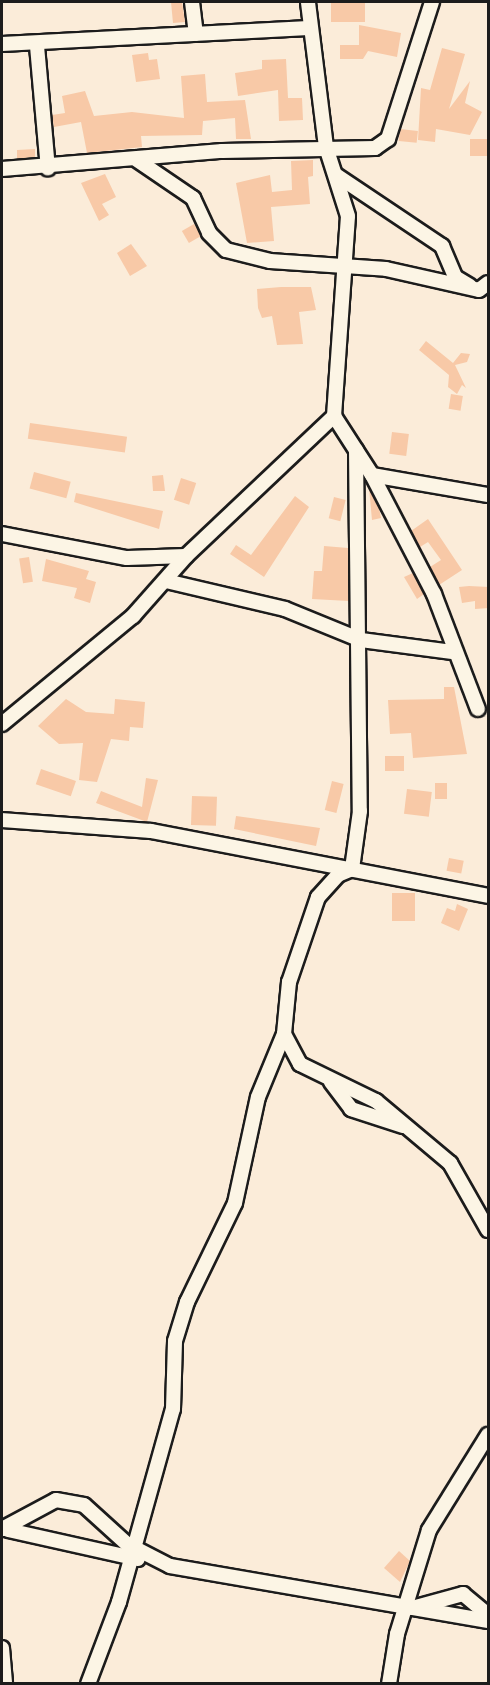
<!DOCTYPE html>
<html>
<head>
<meta charset="utf-8">
<style>
  body { margin:0 }
  #map { position:relative; width:490px; height:1685px; overflow:hidden; background:#fbecd9; font-family:"Indie Flower",sans-serif }
  div>[style] { position:absolute }
  [style*='--x'] { left:calc(var(--x)*1px); top:calc(var(--y)*1px); width:calc(var(--w)*1px); rotate:calc(var(--a)*1deg) }
  .building>* { inset:0; background:#f8c9a7; transform-origin:0 0 }
  .roads { filter:drop-shadow(2px 0 #1c1c1c) drop-shadow(-2px 0 #1c1c1c) drop-shadow(0 2px #1c1c1c) drop-shadow(0 -2px #1c1c1c) }
  .minor>* { height:14px; margin:-7px; padding:0 7px; transform-origin:7px; border-radius:7px; background:#fcf5e5 }
  span { translate:-50% -50%; white-space:nowrap; text-align:center; line-height:1.15; -webkit-text-stroke:4.5px #fcf5e5; paint-order:stroke }
  .frame { position:absolute; inset:0; border:3px solid #1c1c1c; pointer-events:none }
</style>
</head>
<body>
<div id="map">
  <div class="building">
    <i style="clip-path:polygon(171px 2px,182px 2px,185px 22px,173px 23px)"></i>
    <i style="left:331px;top:2px;width:34px;height:20px"></i>
    <i style="clip-path:polygon(359px 25px,401px 33px,397px 57px,368px 51px,363px 59px,340px 59px,340px 45px,359px 45px)"></i>
    <i style="clip-path:polygon(442px 48px,465px 54px,449px 109px,470px 81px,465px 103px,482px 112px,470px 135px,436px 129px,435px 142px,418px 140px,421px 88px,430px 90px)"></i>
    <i style="clip-path:polygon(148px 53px,149px 60px,157px 59px,160px 79px,136px 82px,132px 55px)"></i>
    <i style="clip-path:polygon(286px 59px,288px 98px,302px 98px,303px 120px,279px 121px,278px 90px,238px 96px,235px 73px,262px 69px,262px 60px)"></i>
    <i style="clip-path:polygon(205px 74px,207px 102px,245px 100px,251px 139px,236px 139px,235px 118px,203px 121px,202px 135px,141px 136px,142px 147px,87px 153px,81px 122px,54px 127px,52px 115px,65px 113px,62px 96px,85px 91px,94px 116px,132px 112px,184px 118px,181px 76px)"></i>
    <i style="left:400px;top:129px;width:18px;height:12px;rotate:6deg"></i>
    <i style="left:470px;top:139px;width:18px;height:17px"></i>
    <i style="clip-path:polygon(35px 149px,35px 157px,17px 159px,17px 150px)"></i>
    <i style="clip-path:polygon(313px 160px,313px 176px,308px 177px,310px 204px,271px 207px,274px 241px,247px 243px,236px 183px,270px 175px,272px 192px,292px 190px,291px 161px)"></i>
    <i style="clip-path:polygon(105px 174px,116px 197px,102px 204px,109px 215px,99px 221px,81px 183px)"></i>
    <i style="left:194px;top:224px;width:14px;height:14px;rotate:60deg"></i>
    <i style="clip-path:polygon(131px 244px,147px 266px,130px 276px,117px 253px)"></i>
    <i style="clip-path:polygon(281px 287px,311px 287px,316px 310px,299px 312px,303px 344px,277px 345px,272px 316px,262px 318px,258px 308px,257px 289px)"></i>
    <i style="clip-path:polygon(426px 341px,453px 363px,461px 353px,470px 354px,467px 362px,455px 365px,466px 388px,462px 385px,457px 394px,448px 387px,449px 375px,419px 350px)"></i>
    <i style="left:451px;top:394px;width:12px;height:15px;rotate:9deg"></i>
    <i style="left:30px;top:423px;width:98px;height:16px;rotate:8deg"></i>
    <i style="left:392px;top:432px;width:17px;height:22px;rotate:7deg"></i>
    <i style="left:34px;top:472px;width:38px;height:17px;rotate:15deg"></i>
    <i style="clip-path:polygon(163px 475px,165px 491px,153px 491px,152px 476px)"></i>
    <i style="left:181px;top:478px;width:16px;height:23px;rotate:18deg"></i>
    <i style="clip-path:polygon(369px 488px,379px 508px,381px 518px,372px 520px)"></i>
    <i style="clip-path:polygon(76px 493px,163px 511px,159px 529px,74px 502px)"></i>
    <i style="clip-path:polygon(295px 496px,309px 507px,264px 577px,230px 554px,236px 545px,251px 555px)"></i>
    <i style="left:334px;top:497px;width:12px;height:22px;rotate:14deg"></i>
    <i style="clip-path:polygon(428px 519px,462px 570px,439px 585px,430px 567px,441px 560px,428px 542px,420px 547px,411px 531px)"></i>
    <i style="clip-path:polygon(324px 546px,348px 548px,349px 601px,312px 599px,314px 571px,322px 571px)"></i>
    <i style="left:29px;top:557px;width:25px;height:10px;rotate:81deg"></i>
    <i style="clip-path:polygon(46px 559px,89px 571px,86px 579px,96px 582px,90px 603px,74px 598px,77px 588px,42px 581px)"></i>
    <i style="clip-path:polygon(413px 573px,424px 594px,417px 599px,404px 577px)"></i>
    <i style="clip-path:polygon(469px 586px,489px 587px,489px 608px,475px 609px,475px 601px,462px 603px,459px 587px)"></i>
    <i style="clip-path:polygon(444px 687px,454px 687px,467px 754px,413px 758px,411px 733px,390px 734px,388px 700px,444px 699px)"></i>
    <i style="clip-path:polygon(66px 699px,86px 712px,114px 714px,115px 699px,145px 702px,143px 728px,130px 727px,129px 741px,111px 739px,97px 782px,79px 780px,83px 743px,59px 744px,38px 726px)"></i>
    <i style="left:385px;top:756px;width:19px;height:15px"></i>
    <i style="left:41px;top:769px;width:37px;height:16px;rotate:19deg"></i>
    <i style="clip-path:polygon(146px 778px,158px 780px,147px 822px,96px 803px,101px 791px,142px 807px)"></i>
    <i style="left:332px;top:781px;width:12px;height:30px;rotate:14deg"></i>
    <i style="left:435px;top:783px;width:12px;height:16px"></i>
    <i style="left:407px;top:789px;width:25px;height:25px;rotate:7deg"></i>
    <i style="left:192px;top:796px;width:25px;height:29px;rotate:2deg"></i>
    <i style="clip-path:polygon(236px 816px,320px 828px,316px 846px,234px 829px)"></i>
    <i style="left:449px;top:858px;width:15px;height:13px;rotate:11deg"></i>
    <i style="left:392px;top:893px;width:23px;height:28px"></i>
    <i style="clip-path:polygon(457px 904px,468px 909px,459px 931px,441px 923px,447px 908px,455px 911px)"></i>
    <i style="clip-path:polygon(399px 1551px,410px 1561px,400px 1582px,384px 1568px)"></i>
  </div>
  <div class="roads">
    <div class="minor">
      <i style="--x:192;--y:2;--w:32;--a:83"></i>
      <i style="--x:2;--y:44;--w:307;--a:-3"></i>
      <i style="--x:37;--y:46;--w:123;--a:84.9"></i>
      <i style="--x:137;--y:160;--w:68;--a:34.2"></i>
      <i style="--x:193;--y:198;--w:38;--a:65"></i>
      <i style="--x:209;--y:233;--w:24;--a:45"></i>
      <i style="--x:226;--y:250;--w:45;--a:14"></i>
      <i style="--x:270;--y:261;--w:116;--a:3.9"></i>
      <i style="--x:386;--y:269;--w:95;--a:12.7"></i>
      <i style="--x:479;--y:290;--w:11;--a:-38"></i>
      <i style="--x:2;--y:169;--w:221;--a:-4.7"></i>
      <i style="--x:222;--y:151;--w:153;--a:-1.1"></i>
      <i style="--x:375;--y:148;--w:16;--a:-35"></i>
      <i style="--x:388;--y:139;--w:144;--a:-72.2"></i>
      <i style="--x:336;--y:175;--w:128;--a:33.8"></i>
      <i style="--x:442;--y:246;--w:34;--a:67"></i>
      <i style="--x:455;--y:277;--w:17;--a:31"></i>
      <i style="--x:334;--y:416;--w:70;--a:57.2"></i>
      <i style="--x:372;--y:475;--w:118;--a:9.8"></i>
      <i style="--x:356;--y:450;--w:361;--a:89.4"></i>
      <i style="--x:360;--y:811;--w:59;--a:97.9"></i>
      <i style="--x:352;--y:869;--w:15;--a:157"></i>
      <i style="--x:338;--y:875;--w:30;--a:132"></i>
      <i style="--x:318;--y:897;--w:90;--a:108.8"></i>
      <i style="--x:289;--y:982;--w:52;--a:95.5"></i>
      <i style="--x:284;--y:1034;--w:34;--a:62"></i>
      <i style="--x:300;--y:1064;--w:85;--a:26"></i>
      <i style="--x:376;--y:1101;--w:97;--a:40"></i>
      <i style="--x:450;--y:1163;--w:77;--a:60.4"></i>
      <i style="--x:372;--y:475;--w:134;--a:62.5"></i>
      <i style="--x:434;--y:594;--w:123;--a:69.1"></i>
      <i style="--x:2;--y:534;--w:127;--a:10.9"></i>
      <i style="--x:127;--y:558;--w:59;--a:-1.9"></i>
      <i style="--x:166;--y:581;--w:122;--a:13.2"></i>
      <i style="--x:285;--y:609;--w:82;--a:22.2"></i>
      <i style="--x:361;--y:640;--w:92;--a:7.5"></i>
      <i style="--x:2;--y:724;--w:170;--a:-39.5"></i>
      <i style="--x:133;--y:616;--w:80;--a:-48.5"></i>
      <i style="--x:186;--y:556;--w:204;--a:-43.4"></i>
      <i style="--x:334;--y:416;--w:200;--a:-86"></i>
      <i style="--x:348;--y:216;--w:72;--a:-107.7"></i>
      <i style="--x:326;--y:147;--w:146;--a:-97.1"></i>
      <i style="--x:2;--y:820;--w:149;--a:4.2"></i>
      <i style="--x:151;--y:831;--w:343;--a:10.9"></i>
      <i style="--x:331;--y:1082;--w:34;--a:53"></i>
      <i style="--x:351;--y:1109;--w:55;--a:18.1"></i>
      <i style="--x:2;--y:1529;--w:61;--a:-28.2"></i>
      <i style="--x:56;--y:1500;--w:28;--a:10"></i>
      <i style="--x:84;--y:1505;--w:58;--a:42.2"></i>
      <i style="--x:127;--y:1544;--w:48;--a:27.1"></i>
      <i style="--x:170;--y:1566;--w:323;--a:9.8"></i>
      <i style="--x:8;--y:1530;--w:133;--a:12.6"></i>
      <i style="--x:412;--y:1608;--w:53;--a:-15.4"></i>
      <i style="--x:463;--y:1594;--w:33;--a:40"></i>
      <i style="--x:2;--y:1648;--w:36;--a:85"></i>
      <i style="--x:88;--y:1684;--w:88;--a:-69.3"></i>
      <i style="--x:119;--y:1602;--w:200;--a:-74.4"></i>
      <i style="--x:173;--y:1409;--w:68;--a:-88.3"></i>
      <i style="--x:175;--y:1341;--w:41;--a:-72.9"></i>
      <i style="--x:187;--y:1302;--w:110;--a:-64.1"></i>
      <i style="--x:235;--y:1203;--w:108;--a:-77.8"></i>
      <i style="--x:258;--y:1097;--w:68;--a:-67.6"></i>
      <i style="--x:389;--y:1684;--w:51;--a:-80.9"></i>
      <i style="--x:397;--y:1634;--w:109;--a:-72.9"></i>
      <i style="--x:429;--y:1530;--w:112;--a:-58.2"></i>
    </div>
  </div>
  <div class="frame"></div>
</div>
</body>
</html>
